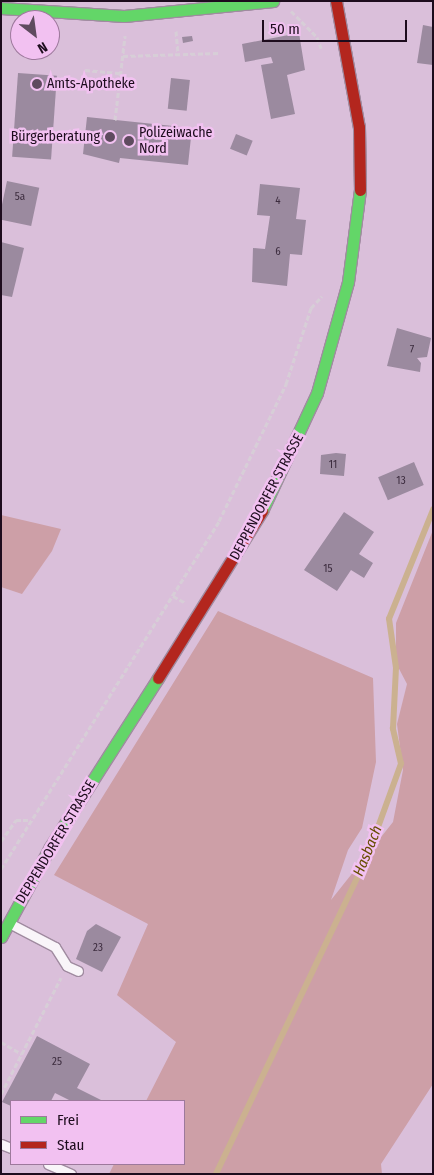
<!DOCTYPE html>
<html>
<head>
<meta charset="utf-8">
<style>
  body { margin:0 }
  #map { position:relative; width:434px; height:1175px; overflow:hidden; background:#dabfda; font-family:"Fira Sans Condensed",sans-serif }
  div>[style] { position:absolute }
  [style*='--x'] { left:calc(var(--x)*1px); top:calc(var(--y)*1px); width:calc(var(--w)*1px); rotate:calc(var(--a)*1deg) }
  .green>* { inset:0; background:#cd9fa7 }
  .stream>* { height:5.5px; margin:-2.75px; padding:0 2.75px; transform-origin:2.75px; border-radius:2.75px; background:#cbb190 }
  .building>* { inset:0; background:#9b8a9f; transform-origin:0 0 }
  .path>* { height:3px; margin-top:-1.5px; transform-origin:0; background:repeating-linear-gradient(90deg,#d7ced7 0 5px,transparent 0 7.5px) }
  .roads { filter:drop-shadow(1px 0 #a08ba0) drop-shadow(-1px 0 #a08ba0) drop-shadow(0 1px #a08ba0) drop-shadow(0 -1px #a08ba0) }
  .lane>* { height:9px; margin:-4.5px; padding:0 4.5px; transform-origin:4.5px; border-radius:4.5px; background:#f9f5f9 }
  .fast>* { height:11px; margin:-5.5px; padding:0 5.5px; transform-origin:5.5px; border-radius:5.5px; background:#63d668 }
  .jam>* { height:11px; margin:-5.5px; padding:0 5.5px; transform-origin:5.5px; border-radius:5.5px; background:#b3261e }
  .dots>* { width:14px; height:14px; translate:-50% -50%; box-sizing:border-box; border:2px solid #f2c1f1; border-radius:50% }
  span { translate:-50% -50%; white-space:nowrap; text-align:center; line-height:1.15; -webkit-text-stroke:5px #f2c1f1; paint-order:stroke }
  .number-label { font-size:11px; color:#3c2c3e }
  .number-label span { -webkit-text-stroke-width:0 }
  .poi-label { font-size:14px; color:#1d0c1d }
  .left { translate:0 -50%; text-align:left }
  .right { translate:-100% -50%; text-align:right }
  .street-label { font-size:14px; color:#1d0c1d }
  .water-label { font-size:15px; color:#664d00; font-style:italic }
  .frame { position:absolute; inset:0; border:2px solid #1d0c1d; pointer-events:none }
  .legend { position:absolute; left:10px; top:1100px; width:175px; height:65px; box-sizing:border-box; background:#f2c1f1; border:1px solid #9d799c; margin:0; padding:6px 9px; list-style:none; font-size:15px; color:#1d0c1d }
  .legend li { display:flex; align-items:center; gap:10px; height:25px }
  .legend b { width:25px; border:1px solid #9d799c }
  .north { position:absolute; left:10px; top:10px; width:50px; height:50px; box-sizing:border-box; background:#f2c1f1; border:1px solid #9d799c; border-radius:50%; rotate:150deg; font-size:14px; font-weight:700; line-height:20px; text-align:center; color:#1d0c1d }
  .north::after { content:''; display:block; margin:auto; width:18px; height:22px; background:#5f4b5f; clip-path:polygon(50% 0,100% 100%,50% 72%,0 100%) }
  .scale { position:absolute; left:262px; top:20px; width:145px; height:22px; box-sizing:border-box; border:2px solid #1d0c1d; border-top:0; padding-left:6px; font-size:15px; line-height:18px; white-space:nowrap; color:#1d0c1d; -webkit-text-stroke:4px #f2c1f1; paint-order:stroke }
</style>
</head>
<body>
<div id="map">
  <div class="green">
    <i style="clip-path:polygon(1px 515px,61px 529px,52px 551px,22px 594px,1px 587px)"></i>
    <i style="clip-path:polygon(433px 530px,433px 1084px,381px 1164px,382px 1174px,109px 1174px,114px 1164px,184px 1164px,184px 1101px,146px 1101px,176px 1042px,117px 995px,148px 924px,54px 875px,218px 611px,373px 678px,376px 762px,362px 828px,348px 850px,331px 900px,393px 822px,403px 770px,397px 724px,407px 684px,396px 663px,396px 623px)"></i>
  </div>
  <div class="stream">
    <i style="--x:216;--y:1174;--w:353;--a:-64.5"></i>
    <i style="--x:368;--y:855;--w:97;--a:-70.1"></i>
    <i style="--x:401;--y:764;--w:36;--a:-103"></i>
    <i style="--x:393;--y:729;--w:61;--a:-87.2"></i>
    <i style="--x:396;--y:668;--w:49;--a:-98.1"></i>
    <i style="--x:389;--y:619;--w:118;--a:-68"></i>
  </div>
  <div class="building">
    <i style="clip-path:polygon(423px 25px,433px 27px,433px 65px,417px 63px)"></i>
    <i style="clip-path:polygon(299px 33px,305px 70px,287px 75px,295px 114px,271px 119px,261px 65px,273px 63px,271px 57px,245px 62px,242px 44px)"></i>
    <i style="clip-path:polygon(192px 36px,193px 41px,183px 43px,182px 37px)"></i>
    <i style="left:18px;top:73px;width:39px;height:84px;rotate:4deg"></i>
    <i style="left:171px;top:78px;width:19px;height:31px;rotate:6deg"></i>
    <i style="clip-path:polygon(87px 117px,192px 128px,188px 165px,120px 158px,119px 163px,83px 154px)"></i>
    <i style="left:236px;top:134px;width:18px;height:16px;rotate:22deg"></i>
    <i style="left:7px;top:181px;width:33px;height:39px;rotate:12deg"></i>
    <i style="clip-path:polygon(260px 184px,300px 188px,296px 219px,306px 220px,302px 255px,290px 254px,287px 286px,252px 282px,253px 248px,265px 249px,270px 216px,257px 215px)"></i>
    <i style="clip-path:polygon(1px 242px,24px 248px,12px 297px,1px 295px)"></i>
    <i style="clip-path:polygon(397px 328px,431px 338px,427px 357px,417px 358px,421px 363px,420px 372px,387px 366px)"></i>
    <i style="clip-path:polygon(336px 453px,346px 454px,344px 476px,320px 474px,321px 455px)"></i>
    <i style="left:414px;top:462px;width:25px;height:39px;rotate:67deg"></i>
    <i style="clip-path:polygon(344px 512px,374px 532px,359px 554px,373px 563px,364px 578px,351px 570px,337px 591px,304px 570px)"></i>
    <i style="clip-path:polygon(96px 924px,121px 937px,102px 972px,76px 959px,87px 931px)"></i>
    <i style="clip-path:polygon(37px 1036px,90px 1064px,77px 1088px,103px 1101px,71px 1101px,55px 1093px,51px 1101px,11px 1101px,11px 1106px,2px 1102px)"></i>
  </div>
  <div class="path">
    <i style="--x:291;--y:11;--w:37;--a:45"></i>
    <i style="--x:317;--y:37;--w:12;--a:70"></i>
    <i style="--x:176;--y:31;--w:23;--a:85"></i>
    <i style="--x:123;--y:56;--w:96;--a:-1.8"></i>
    <i style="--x:85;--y:70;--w:36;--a:5"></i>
    <i style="--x:115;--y:120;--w:85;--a:-83.2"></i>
    <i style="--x:173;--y:596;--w:13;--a:29"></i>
    <i style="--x:1;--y:841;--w:26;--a:-54"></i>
    <i style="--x:16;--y:820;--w:15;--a:0"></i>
    <i style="--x:1;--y:869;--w:411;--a:-57.9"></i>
    <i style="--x:219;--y:521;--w:153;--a:-63.9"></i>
    <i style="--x:286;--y:384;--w:80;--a:-71.8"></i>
    <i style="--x:311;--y:308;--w:16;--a:-47"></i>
    <i style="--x:1;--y:1042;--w:24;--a:30"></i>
    <i style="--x:1;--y:1094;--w:131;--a:-62.7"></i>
  </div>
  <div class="roads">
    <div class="lane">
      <i style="--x:9;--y:923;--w:52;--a:27.6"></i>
      <i style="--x:55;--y:947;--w:22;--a:58"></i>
      <i style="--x:67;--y:966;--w:12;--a:24"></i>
      <i style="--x:1;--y:1144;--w:11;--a:22"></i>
      <i style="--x:48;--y:1164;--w:25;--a:23"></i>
    </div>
    <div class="fast">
      <i style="--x:1;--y:8;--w:123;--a:3.7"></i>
      <i style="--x:124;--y:16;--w:150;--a:-5.7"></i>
      <i style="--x:262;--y:511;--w:130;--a:-65"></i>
      <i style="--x:317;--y:393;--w:115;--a:-74.4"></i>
      <i style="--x:348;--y:282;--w:93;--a:-82.6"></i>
      <i style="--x:1;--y:937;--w:102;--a:-61.4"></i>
      <i style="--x:50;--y:847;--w:201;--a:-57.4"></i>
    </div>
    <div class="jam">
      <i style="--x:336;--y:1;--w:128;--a:79.7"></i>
      <i style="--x:359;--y:127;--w:63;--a:89.1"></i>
      <i style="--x:158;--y:678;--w:197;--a:-58.1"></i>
    </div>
  </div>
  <div class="dots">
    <i style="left:37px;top:84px;background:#5f4b5f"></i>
    <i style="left:110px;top:137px;background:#5f4b5f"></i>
    <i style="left:129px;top:141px;background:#5f4b5f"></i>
  </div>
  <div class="number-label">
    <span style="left:20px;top:197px">5a</span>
    <span style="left:278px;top:201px">4</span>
    <span style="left:278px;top:252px">6</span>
    <span style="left:412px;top:350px">7</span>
    <span style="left:333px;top:465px">11</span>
    <span style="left:401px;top:481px">13</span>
    <span style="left:328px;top:569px">15</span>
    <span style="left:98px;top:948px">23</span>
    <span style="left:57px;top:1062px">25</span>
  </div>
  <div class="poi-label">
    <span class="left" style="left:47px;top:84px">Amts-Apotheke</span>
    <span class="left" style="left:139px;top:141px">Polizeiwache<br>Nord</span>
    <span class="right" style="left:100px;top:137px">Bürgerberatung</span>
  </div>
  <div class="street-label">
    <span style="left:267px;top:497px;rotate:-62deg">DEPPENDORFER STRASSE</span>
    <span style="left:56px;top:842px;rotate:-59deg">DEPPENDORFER STRASSE</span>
  </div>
  <div class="water-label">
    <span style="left:368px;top:851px;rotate:-68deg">Hasbach</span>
  </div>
  <div class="frame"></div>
  <ul class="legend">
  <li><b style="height:6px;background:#63d668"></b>Frei</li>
  <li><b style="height:6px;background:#b3261e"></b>Stau</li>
  </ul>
  <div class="north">N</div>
  <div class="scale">50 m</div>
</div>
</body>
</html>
